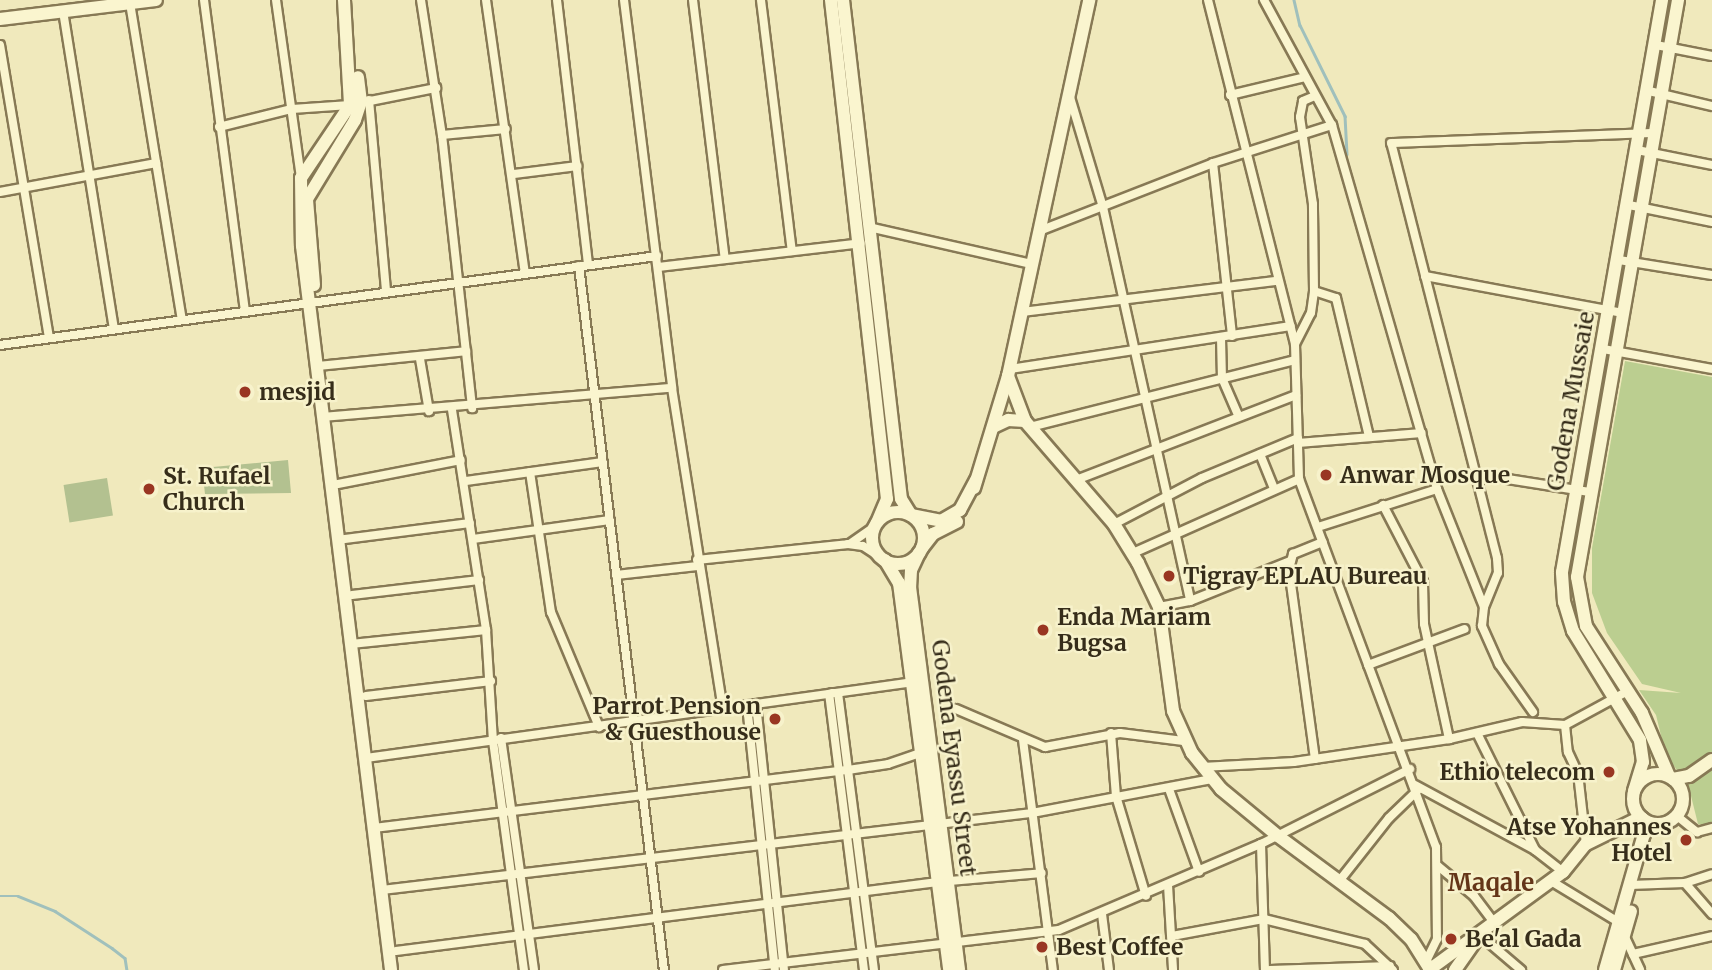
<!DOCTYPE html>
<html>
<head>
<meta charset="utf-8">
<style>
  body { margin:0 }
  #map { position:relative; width:1712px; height:970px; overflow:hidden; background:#f0e9bc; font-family:Merriweather,serif }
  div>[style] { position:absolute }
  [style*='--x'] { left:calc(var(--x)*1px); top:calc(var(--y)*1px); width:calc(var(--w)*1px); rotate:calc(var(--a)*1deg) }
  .green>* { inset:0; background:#bbce90 }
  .cemetery>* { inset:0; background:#b3c190; transform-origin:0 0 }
  .stream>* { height:2.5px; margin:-1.25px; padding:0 1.25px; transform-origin:1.25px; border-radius:1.25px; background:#a0c0bc }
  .roads { filter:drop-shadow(2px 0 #877955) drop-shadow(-2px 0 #877955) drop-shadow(0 2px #877955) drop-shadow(0 -2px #877955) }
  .street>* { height:8px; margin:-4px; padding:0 4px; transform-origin:4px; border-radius:4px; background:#faf5cf }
  .secondary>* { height:12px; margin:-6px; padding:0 6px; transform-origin:6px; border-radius:6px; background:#faf5cf }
  .secondary>.ring { margin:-6px; padding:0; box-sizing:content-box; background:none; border:12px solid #faf5cf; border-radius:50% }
  .dots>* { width:19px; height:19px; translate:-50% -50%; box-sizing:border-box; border:4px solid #f7f2cb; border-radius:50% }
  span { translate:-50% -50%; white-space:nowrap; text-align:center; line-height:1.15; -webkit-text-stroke:5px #f7f2cb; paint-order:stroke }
  .poi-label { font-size:23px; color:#362d1a; font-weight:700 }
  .left { translate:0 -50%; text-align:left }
  .right { translate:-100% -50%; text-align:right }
  .street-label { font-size:23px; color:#362d1a }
  .neighbourhood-label { font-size:24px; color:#643518; font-weight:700 }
</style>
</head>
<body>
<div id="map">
  <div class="green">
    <i style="clip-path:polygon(1625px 361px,1712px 377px,1712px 822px,1703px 825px,1698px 824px,1688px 784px,1666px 756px,1656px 715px,1639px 690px,1681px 693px,1642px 684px,1607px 633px,1592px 593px,1592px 548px)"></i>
  </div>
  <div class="cemetery">
    <i style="clip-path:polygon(288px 460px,291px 493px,205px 494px,202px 468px)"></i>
    <i style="left:107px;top:478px;width:38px;height:44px;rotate:81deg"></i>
  </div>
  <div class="stream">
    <i style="--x:1294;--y:0;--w:26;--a:77"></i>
    <i style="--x:1300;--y:25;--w:102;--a:63.7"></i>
    <i style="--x:1345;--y:116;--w:38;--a:87"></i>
    <i style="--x:0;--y:896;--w:18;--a:0"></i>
    <i style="--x:18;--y:896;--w:40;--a:22"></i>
    <i style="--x:55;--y:911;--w:68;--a:33"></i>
    <i style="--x:112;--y:948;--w:16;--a:38"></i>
    <i style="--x:125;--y:958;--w:12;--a:81"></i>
  </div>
  <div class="roads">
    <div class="street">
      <i style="--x:204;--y:0;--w:314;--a:82.5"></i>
      <i style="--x:276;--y:0;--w:179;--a:82"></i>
      <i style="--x:421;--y:0;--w:137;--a:81.2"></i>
      <i style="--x:442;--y:135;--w:275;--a:83.7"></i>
      <i style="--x:486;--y:0;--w:276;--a:81.9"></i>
      <i style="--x:557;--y:0;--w:266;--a:83.3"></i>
      <i style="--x:624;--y:0;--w:391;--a:82.9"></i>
      <i style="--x:672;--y:388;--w:325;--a:81"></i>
      <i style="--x:693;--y:0;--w:261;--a:83"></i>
      <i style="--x:761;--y:0;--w:253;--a:83"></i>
      <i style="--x:1208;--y:0;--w:355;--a:75.8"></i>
      <i style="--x:1295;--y:344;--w:135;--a:88.3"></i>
      <i style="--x:1299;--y:479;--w:393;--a:69.6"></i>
      <i style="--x:1436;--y:847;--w:92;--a:89.4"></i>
      <i style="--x:1437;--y:939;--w:25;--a:116"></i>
      <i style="--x:1264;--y:0;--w:142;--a:61.5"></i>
      <i style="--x:1332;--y:125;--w:379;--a:73.9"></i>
      <i style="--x:1437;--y:489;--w:127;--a:68.3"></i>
      <i style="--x:130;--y:3;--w:321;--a:80.7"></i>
      <i style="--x:63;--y:11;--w:322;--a:80.9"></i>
      <i style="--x:0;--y:45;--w:297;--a:80.5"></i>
      <i style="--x:1656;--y:45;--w:57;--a:11.1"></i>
      <i style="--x:1649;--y:91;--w:65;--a:13.4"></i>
      <i style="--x:1069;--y:94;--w:118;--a:73.3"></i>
      <i style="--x:1103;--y:207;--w:403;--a:77.5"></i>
      <i style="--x:1230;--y:95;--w:77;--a:-13.5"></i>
      <i style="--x:369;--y:100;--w:193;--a:84.9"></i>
      <i style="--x:219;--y:127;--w:75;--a:-13.9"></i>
      <i style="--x:292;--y:109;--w:58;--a:-3.9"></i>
      <i style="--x:350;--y:105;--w:88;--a:-11.2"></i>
      <i style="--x:442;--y:135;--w:64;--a:-5.4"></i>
      <i style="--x:1637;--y:150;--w:76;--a:11.3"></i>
      <i style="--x:1213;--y:163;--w:174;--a:83.7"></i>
      <i style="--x:514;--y:174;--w:64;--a:-7.2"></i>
      <i style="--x:0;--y:192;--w:159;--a:-10.5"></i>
      <i style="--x:1629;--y:205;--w:85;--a:11.6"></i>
      <i style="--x:873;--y:228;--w:163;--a:12.8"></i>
      <i style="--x:1039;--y:231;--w:187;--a:-21.3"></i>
      <i style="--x:1213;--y:163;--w:125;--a:-17.7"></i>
      <i style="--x:1619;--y:260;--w:94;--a:9.2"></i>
      <i style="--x:579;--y:266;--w:709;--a:83.12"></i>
      <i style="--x:658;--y:267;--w:204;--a:-6.7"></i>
      <i style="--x:1425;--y:276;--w:200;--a:10.6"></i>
      <i style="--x:1314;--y:291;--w:23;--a:18"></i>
      <i style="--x:1336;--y:298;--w:142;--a:76.6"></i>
      <i style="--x:1022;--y:312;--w:255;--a:-7"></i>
      <i style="--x:1221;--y:338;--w:40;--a:88.6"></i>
      <i style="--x:1222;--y:378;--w:40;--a:66.6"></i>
      <i style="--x:1295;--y:344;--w:35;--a:-63"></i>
      <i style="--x:1311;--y:313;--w:22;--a:-82"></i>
      <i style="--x:1314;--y:291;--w:87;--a:-90.7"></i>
      <i style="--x:1313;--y:204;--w:88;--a:-98.5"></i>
      <i style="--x:1300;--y:117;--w:16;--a:-79"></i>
      <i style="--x:1303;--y:101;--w:13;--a:-23"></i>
      <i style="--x:0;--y:345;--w:663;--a:-7.71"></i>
      <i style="--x:1603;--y:349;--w:111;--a:10.4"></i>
      <i style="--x:420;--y:359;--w:53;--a:80.2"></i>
      <i style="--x:317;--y:366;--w:150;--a:-5.7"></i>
      <i style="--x:1010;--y:369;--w:284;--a:-8.7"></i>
      <i style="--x:452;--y:410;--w:223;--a:81.2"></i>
      <i style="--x:486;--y:630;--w:111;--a:86.4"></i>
      <i style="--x:493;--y:741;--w:231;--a:82.3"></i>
      <i style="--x:323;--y:417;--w:350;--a:-4.8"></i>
      <i style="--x:1030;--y:427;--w:273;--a:-14.2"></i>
      <i style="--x:1298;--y:443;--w:124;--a:-4.6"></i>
      <i style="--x:1260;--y:454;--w:37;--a:68"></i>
      <i style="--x:530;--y:472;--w:142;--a:81.5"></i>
      <i style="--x:551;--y:612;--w:125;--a:67.3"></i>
      <i style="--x:1476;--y:474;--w:115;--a:9"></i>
      <i style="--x:1076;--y:480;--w:236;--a:-21.1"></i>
      <i style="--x:466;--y:481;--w:138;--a:-7.9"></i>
      <i style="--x:338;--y:484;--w:125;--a:-11"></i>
      <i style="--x:1383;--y:505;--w:87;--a:62.5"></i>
      <i style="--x:1423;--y:582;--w:42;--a:88.6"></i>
      <i style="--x:1424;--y:624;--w:118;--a:77.7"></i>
      <i style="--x:1114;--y:524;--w:99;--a:-27.6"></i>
      <i style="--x:1202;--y:478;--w:104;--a:-22.6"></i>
      <i style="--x:1318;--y:527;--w:125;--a:-17.7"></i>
      <i style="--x:473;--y:539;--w:138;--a:-7.9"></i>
      <i style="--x:337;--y:540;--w:134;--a:-7.3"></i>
      <i style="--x:851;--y:543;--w:28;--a:-35"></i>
      <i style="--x:1133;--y:553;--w:182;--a:-24"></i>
      <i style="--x:697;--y:560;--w:152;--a:-6"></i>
      <i style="--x:848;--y:544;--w:15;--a:8"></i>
      <i style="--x:863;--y:546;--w:20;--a:33"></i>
      <i style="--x:616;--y:575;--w:82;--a:-6.3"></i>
      <i style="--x:352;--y:595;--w:128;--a:-6.7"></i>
      <i style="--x:1159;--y:607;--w:32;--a:-11"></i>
      <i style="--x:1190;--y:601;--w:108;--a:-21.8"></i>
      <i style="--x:351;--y:644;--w:136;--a:-5.9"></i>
      <i style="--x:1368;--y:665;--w:103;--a:-20.4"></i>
      <i style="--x:366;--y:696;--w:126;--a:-6.8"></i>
      <i style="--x:756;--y:704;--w:267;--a:84"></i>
      <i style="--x:747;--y:705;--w:266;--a:84"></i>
      <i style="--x:956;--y:709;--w:97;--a:23.1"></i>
      <i style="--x:1045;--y:747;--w:76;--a:-10.6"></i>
      <i style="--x:1120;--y:733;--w:64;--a:7.1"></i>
      <i style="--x:1533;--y:712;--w:59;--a:-125.3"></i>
      <i style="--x:1499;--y:664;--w:42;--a:-114.1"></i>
      <i style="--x:1482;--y:626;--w:19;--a:-84"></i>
      <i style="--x:1484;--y:607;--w:37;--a:-68"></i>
      <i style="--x:1498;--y:573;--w:15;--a:-94"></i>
      <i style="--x:1497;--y:558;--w:428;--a:-104.3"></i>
      <i style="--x:1391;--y:143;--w:263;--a:-2.2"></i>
      <i style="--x:1565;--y:725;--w:27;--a:84"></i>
      <i style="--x:1568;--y:752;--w:23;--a:65"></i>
      <i style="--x:1578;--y:773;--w:71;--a:83.6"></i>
      <i style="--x:1111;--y:733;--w:63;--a:85.5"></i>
      <i style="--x:1116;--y:796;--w:104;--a:73.3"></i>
      <i style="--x:1477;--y:733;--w:131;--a:63.6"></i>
      <i style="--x:501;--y:738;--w:234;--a:81.9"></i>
      <i style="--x:1023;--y:740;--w:232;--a:82.6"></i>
      <i style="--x:366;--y:758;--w:553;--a:-7.9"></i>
      <i style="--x:1315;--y:759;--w:192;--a:-97.8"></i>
      <i style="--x:1289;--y:569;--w:16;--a:-75"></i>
      <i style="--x:1293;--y:554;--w:32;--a:-22"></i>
      <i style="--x:1202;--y:767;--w:92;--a:-3.1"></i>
      <i style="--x:1294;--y:762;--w:157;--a:-8.4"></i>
      <i style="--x:1449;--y:739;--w:75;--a:-13.1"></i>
      <i style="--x:1522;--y:722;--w:43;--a:4"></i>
      <i style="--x:1565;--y:725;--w:72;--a:-28.4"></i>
      <i style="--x:1415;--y:785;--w:136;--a:28.4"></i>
      <i style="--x:1535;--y:850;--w:36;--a:38"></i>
      <i style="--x:1169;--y:789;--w:88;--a:70.1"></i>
      <i style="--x:1677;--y:816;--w:26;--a:39"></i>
      <i style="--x:1697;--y:832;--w:16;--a:-15"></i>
      <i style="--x:374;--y:828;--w:478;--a:-7"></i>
      <i style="--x:848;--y:770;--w:40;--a:-8.5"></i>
      <i style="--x:888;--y:764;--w:34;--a:-19"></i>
      <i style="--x:1261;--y:844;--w:126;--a:88.2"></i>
      <i style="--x:1438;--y:866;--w:47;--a:39.8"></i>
      <i style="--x:1474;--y:896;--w:35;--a:53"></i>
      <i style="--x:1340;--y:880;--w:79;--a:-51.7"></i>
      <i style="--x:1389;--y:818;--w:39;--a:-44"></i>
      <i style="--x:1551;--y:881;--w:81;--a:31.3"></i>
      <i style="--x:1685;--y:883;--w:41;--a:48.9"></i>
      <i style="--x:1168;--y:885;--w:85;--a:86.6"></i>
      <i style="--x:1630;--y:885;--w:55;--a:-2.1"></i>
      <i style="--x:1685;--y:883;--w:28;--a:-18"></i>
      <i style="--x:382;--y:890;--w:655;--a:-6.76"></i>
      <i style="--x:1032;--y:813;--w:183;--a:-10.7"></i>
      <i style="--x:1102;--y:914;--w:56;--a:82.9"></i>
      <i style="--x:1480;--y:935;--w:54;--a:40.5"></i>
      <i style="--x:1624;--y:935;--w:38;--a:65"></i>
      <i style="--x:1172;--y:936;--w:94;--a:-10.5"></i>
      <i style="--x:1264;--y:919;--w:104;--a:13.9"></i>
      <i style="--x:1365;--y:944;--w:38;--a:43"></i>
      <i style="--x:396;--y:951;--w:546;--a:-7.26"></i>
      <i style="--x:938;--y:882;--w:104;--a:-4.9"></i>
      <i style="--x:1633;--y:954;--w:81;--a:-12.8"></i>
      <i style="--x:723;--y:970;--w:338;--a:-6.8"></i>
      <i style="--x:1059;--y:930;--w:220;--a:-23.1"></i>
      <i style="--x:1261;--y:844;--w:167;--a:-26.7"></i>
      <i style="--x:864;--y:970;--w:278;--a:-97.2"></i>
      <i style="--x:829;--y:694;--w:4;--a:-14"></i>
      <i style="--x:833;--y:693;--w:5;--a:0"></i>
      <i style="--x:838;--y:693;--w:279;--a:82.6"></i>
      <i style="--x:1270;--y:970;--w:120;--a:-1.9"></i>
    </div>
    <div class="secondary">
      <i style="--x:344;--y:0;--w:105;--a:86.7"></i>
      <i style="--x:350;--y:105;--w:88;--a:123.9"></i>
      <i style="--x:301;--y:178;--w:68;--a:89.2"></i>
      <i style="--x:302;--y:246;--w:729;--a:82.99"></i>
      <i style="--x:831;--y:0;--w:502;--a:83.6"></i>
      <i style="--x:887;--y:499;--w:25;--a:113"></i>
      <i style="--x:843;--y:0;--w:502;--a:83.37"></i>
      <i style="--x:901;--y:499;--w:19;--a:58"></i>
      <i style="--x:911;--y:515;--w:31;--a:11"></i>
      <i style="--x:941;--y:521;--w:22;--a:-30"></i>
      <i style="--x:960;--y:510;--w:34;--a:-62"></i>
      <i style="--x:0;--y:19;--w:157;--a:-6.9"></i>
      <i style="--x:314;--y:285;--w:86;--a:-94.7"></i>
      <i style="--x:307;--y:199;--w:92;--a:-58.7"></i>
      <i style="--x:355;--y:120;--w:19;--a:-72"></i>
      <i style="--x:361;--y:102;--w:25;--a:-97"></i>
      <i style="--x:1008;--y:376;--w:48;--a:69.3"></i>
      <i style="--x:1025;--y:421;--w:136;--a:49.2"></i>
      <i style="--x:1114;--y:524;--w:46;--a:58.4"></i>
      <i style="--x:1138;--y:563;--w:49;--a:64.5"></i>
      <i style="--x:1159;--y:607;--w:105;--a:82.3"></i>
      <i style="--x:1173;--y:711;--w:46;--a:65.7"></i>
      <i style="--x:1192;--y:753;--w:46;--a:51.1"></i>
      <i style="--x:1221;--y:789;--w:74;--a:39.5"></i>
      <i style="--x:1278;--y:836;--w:138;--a:36.5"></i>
      <i style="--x:1389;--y:918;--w:30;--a:44"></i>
      <i style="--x:1411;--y:939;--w:36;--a:58"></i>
      <i style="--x:993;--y:427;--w:17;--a:-25"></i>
      <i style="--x:1008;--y:420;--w:17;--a:3"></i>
      <i style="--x:974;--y:488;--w:117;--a:-73.1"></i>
      <i style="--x:1008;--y:376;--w:385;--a:-77.8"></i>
      <i class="ring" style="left:872px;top:512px;width:40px;height:40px"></i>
      <i style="--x:922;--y:548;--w:18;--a:-52"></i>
      <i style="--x:933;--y:534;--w:27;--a:-27"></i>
      <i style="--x:919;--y:553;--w:19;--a:115"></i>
      <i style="--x:911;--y:570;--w:17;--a:93"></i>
      <i style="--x:910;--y:587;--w:386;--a:82.7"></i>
      <i style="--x:885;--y:560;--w:27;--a:59"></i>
      <i style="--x:899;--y:583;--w:390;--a:82.6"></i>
      <i class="ring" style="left:1633px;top:774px;width:38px;height:38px"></i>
      <i style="--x:1669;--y:776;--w:69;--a:-113.2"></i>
      <i style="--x:1642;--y:713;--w:103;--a:-122.8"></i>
      <i style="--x:1586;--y:626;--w:50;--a:-100.4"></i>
      <i style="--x:1577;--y:577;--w:586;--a:-80.07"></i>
      <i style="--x:1673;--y:779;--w:16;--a:-11"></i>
      <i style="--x:1689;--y:776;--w:28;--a:-35"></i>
      <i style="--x:1634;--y:791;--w:30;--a:-73"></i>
      <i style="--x:1643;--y:762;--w:22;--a:-98"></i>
      <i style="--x:1640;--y:740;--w:128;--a:-121.6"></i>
      <i style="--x:1573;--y:631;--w:30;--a:-107"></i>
      <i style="--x:1564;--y:602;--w:30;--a:-94"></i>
      <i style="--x:1562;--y:572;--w:581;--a:-80.08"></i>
      <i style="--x:1429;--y:970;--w:166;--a:-36.2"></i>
      <i style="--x:1563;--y:872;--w:36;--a:-51"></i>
      <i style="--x:1586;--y:844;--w:61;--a:-26.1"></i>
      <i style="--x:1455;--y:970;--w:39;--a:-55"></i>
      <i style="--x:1605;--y:970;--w:141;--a:-74"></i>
      <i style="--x:1644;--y:834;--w:15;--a:-94"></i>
      <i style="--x:1614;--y:970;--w:61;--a:-73.9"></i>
    </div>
  </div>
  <div class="dots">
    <i style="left:245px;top:392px;background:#993622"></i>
    <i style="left:1326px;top:475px;background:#993622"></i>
    <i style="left:149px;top:489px;background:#993622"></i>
    <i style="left:1169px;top:576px;background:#993622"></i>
    <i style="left:1043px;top:630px;background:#993622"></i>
    <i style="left:775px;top:719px;background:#993622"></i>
    <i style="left:1609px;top:772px;background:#993622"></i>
    <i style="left:1686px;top:840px;background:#993622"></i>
    <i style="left:1451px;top:939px;background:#993622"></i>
    <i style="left:1042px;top:947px;background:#993622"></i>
  </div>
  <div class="poi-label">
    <span class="left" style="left:259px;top:392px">mesjid</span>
    <span class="left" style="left:1340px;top:475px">Anwar Mosque</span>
    <span class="left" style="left:163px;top:489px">St. Rufael<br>Church</span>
    <span class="left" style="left:1183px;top:576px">Tigray EPLAU Bureau</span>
    <span class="left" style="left:1057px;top:630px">Enda Mariam<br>Bugsa</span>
    <span class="right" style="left:761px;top:719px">Parrot Pension<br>&amp; Guesthouse</span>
    <span class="right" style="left:1595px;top:772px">Ethio telecom</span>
    <span class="right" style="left:1672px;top:840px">Atse Yohannes<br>Hotel</span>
    <span class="left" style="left:1465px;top:939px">Be'al Gada</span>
    <span class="left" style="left:1056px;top:947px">Best Coffee</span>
  </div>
  <div class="street-label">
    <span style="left:1571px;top:401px;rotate:-80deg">Godena Mussaie</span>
    <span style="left:954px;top:758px;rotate:83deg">Godena Eyassu Street</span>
  </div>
  <div class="neighbourhood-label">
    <span style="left:1491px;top:883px">Maqale</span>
  </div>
</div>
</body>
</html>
